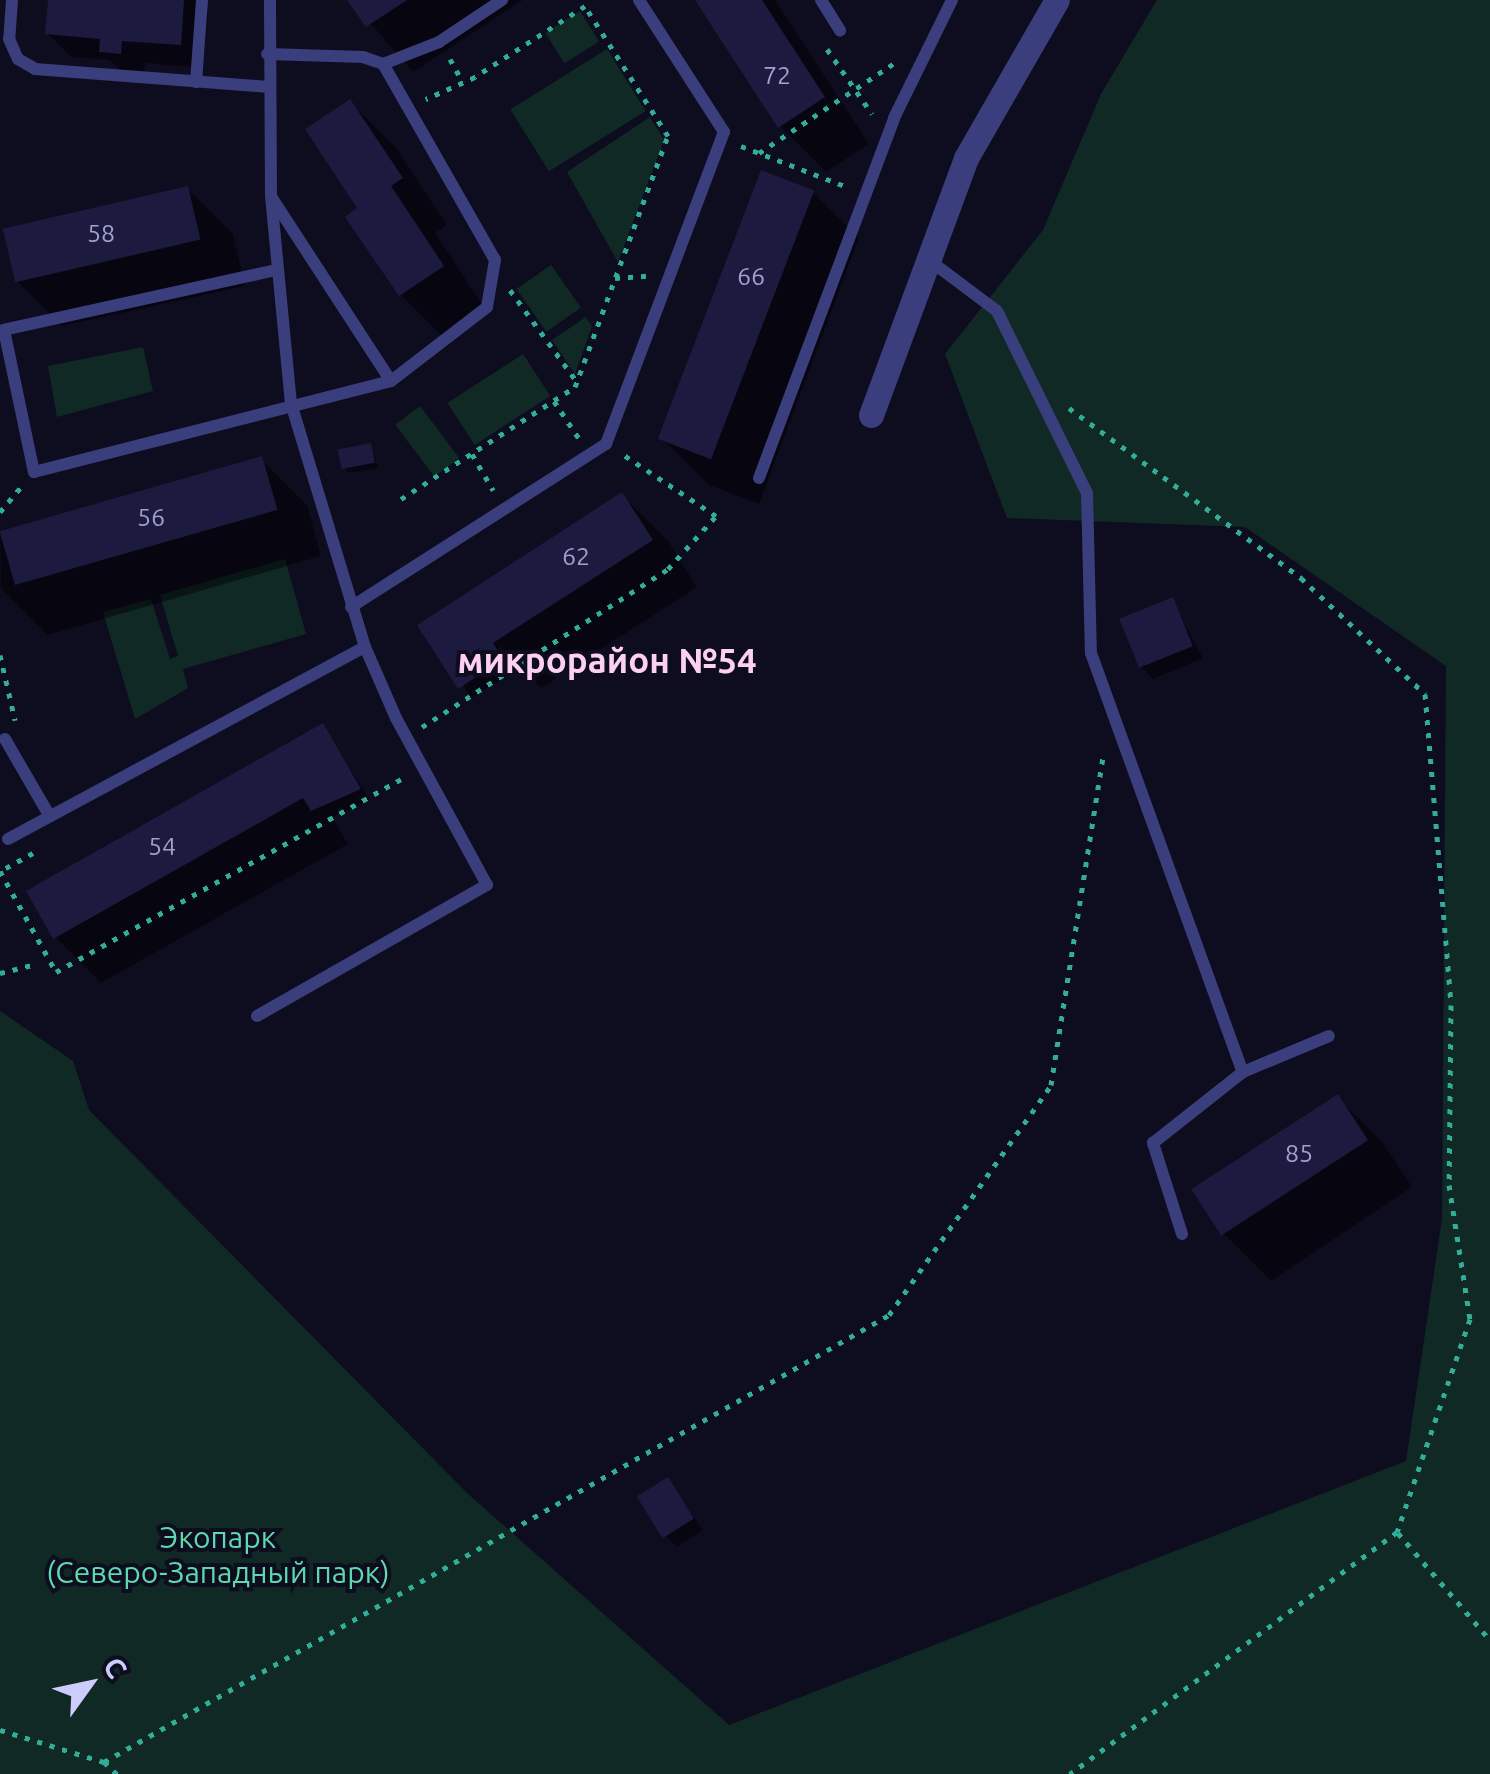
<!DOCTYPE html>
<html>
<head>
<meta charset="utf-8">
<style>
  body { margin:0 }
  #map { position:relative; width:1490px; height:1774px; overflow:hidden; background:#0e0d1f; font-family:Ubuntu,sans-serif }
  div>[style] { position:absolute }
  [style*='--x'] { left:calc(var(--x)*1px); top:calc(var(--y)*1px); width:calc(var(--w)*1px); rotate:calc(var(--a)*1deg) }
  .green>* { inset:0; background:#102925; transform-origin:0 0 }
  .shadow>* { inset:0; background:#0007 }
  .building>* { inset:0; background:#1d1a3f; transform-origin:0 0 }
  .path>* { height:5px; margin-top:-2.5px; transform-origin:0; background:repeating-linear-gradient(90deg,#31ad98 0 5px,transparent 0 13px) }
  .lane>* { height:12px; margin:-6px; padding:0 6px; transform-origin:6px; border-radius:6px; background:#3a3e7d }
  .street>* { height:25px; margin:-12.5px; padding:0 12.5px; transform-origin:12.5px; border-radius:12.5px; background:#3a3e7d }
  span { translate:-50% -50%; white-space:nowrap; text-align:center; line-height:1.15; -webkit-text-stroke:8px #0e0d1f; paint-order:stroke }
  .number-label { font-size:25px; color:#a1a0ce }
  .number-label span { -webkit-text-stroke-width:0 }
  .park-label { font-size:30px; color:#5cdaad }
  .quarter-label { font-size:35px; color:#fdcff1; font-weight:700 }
  .north { position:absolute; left:40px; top:1634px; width:100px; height:100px; -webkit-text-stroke:8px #0e0d1f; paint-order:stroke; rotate:57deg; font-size:28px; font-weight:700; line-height:40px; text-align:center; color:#cdcdfd }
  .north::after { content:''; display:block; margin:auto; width:35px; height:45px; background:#cdcdfd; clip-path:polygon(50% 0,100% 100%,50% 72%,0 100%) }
</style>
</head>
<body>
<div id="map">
  <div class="green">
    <i style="clip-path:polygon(1157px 0,1490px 0,1490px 1774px,0 1774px,0 1011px,73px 1061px,89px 1110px,467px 1493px,729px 1725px,1406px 1461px,1442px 1219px,1446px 666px,1245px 527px,1007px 518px,945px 354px,1043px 230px,1101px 94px)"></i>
    <i style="left:580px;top:11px;width:36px;height:41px;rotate:58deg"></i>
    <i style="left:607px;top:49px;width:73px;height:114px;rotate:58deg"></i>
    <i style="clip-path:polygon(650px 117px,664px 140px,618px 262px,567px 172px)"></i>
    <i style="left:551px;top:265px;width:52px;height:42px;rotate:55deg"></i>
    <i style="clip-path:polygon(586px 317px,592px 326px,575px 374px,552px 340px)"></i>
    <i style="clip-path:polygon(143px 347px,153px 391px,57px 417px,48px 366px)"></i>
    <i style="left:523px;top:354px;width:50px;height:90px;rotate:57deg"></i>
    <i style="left:420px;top:406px;width:65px;height:31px;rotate:53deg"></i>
    <i style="clip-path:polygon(285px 559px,306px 634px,183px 669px,188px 688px,135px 719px,103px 612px,151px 599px,170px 659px,178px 656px,160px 595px)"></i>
  </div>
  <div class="shadow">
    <i style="clip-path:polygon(50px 0,195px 0,208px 13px,203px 68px,145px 63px,144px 76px,125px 75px,110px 60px,71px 57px,47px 33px)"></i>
    <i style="clip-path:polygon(350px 0,523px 0,413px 72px)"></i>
    <i style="clip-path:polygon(698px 0,775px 0,869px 144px,826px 172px,780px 126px)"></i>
    <i style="clip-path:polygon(350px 102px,396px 148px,447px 225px,435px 233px,488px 313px,447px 341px,401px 295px,361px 209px)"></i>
    <i style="clip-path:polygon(187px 188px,233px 234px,245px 286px,62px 326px,16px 280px)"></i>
    <i style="clip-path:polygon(813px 192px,859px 238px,759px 504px,709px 485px,663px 439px)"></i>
    <i style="clip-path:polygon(370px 445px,379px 468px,349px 473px,344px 468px)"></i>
    <i style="clip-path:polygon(261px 459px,307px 505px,321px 556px,48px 635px,1px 588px,0 534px)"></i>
    <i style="clip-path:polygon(622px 495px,668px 541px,697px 587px,541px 688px,499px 646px,513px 672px,472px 698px,421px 626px)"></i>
    <i style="clip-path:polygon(1172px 600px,1203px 658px,1153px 679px,1141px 667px)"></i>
    <i style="clip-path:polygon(323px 726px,370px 800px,332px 817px,348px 844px,101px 983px,55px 937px)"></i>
    <i style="clip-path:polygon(1337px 1097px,1383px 1143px,1412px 1187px,1271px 1281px,1225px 1235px,1196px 1191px)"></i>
    <i style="clip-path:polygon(667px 1480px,703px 1530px,677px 1547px,666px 1536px)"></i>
  </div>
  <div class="building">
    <i style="clip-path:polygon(48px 0,184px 0,181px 45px,122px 41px,121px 54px,99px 52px,100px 39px,45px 34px)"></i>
    <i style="clip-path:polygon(347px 0,407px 0,366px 27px)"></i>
    <i style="clip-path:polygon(695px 0,762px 0,825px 97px,778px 128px)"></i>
    <i style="clip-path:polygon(350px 99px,403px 178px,391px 186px,444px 266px,399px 296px,345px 217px,357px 208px,305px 129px)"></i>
    <i style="left:761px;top:170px;width:57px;height:288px;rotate:21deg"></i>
    <i style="left:188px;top:186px;width:55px;height:190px;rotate:77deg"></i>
    <i style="left:371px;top:443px;width:20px;height:34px;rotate:79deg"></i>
    <i style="left:262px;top:456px;width:56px;height:273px;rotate:74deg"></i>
    <i style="clip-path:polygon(622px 492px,653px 540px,493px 643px,503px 659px,458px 689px,417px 625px)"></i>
    <i style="left:1173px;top:597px;width:53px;height:58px;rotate:68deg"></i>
    <i style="clip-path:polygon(323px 723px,361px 789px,311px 811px,303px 798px,53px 939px,26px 891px)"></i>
    <i style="left:1338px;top:1094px;width:55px;height:175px;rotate:57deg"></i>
    <i style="left:668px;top:1477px;width:49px;height:37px;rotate:58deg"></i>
  </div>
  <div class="path">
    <i style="--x:827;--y:49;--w:79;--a:55.3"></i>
    <i style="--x:450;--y:59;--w:26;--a:61"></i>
    <i style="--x:741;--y:146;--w:114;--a:21.1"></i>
    <i style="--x:759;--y:153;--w:164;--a:-33.6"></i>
    <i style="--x:615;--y:278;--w:32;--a:-4"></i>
    <i style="--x:510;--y:290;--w:114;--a:53.9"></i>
    <i style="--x:554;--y:401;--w:47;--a:56.3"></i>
    <i style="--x:1069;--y:408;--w:288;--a:36.2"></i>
    <i style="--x:1301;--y:578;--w:170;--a:43.1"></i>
    <i style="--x:1425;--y:694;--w:312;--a:85.2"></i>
    <i style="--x:1451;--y:1005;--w:180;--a:90.6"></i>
    <i style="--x:1449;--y:1185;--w:136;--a:81.1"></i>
    <i style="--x:1470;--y:1319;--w:225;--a:108.9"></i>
    <i style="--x:1397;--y:1532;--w:407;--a:143.5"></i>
    <i style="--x:472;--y:454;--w:42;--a:59.7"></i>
    <i style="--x:401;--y:499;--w:207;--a:-32.8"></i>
    <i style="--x:575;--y:387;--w:268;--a:-69.7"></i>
    <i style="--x:668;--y:136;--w:154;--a:-122.6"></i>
    <i style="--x:585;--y:6;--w:131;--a:147.2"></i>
    <i style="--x:475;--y:77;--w:54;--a:155.8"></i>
    <i style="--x:0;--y:512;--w:34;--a:-50"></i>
    <i style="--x:0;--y:655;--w:67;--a:77"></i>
    <i style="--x:422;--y:727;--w:292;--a:-32.7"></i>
    <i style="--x:668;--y:569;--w:72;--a:-47.8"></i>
    <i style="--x:716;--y:516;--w:110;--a:-146.5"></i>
    <i style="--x:33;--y:853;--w:38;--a:151"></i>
    <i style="--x:0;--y:871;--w:115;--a:61"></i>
    <i style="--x:56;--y:972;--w:402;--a:-29.2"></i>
    <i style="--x:0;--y:973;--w:37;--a:-14"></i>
    <i style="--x:1398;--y:1533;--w:141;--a:49.3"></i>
    <i style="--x:0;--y:1730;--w:109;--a:17.1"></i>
    <i style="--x:104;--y:1762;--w:18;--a:43"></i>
    <i style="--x:104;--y:1762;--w:903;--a:-29.66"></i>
    <i style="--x:889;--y:1315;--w:281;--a:-54.8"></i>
    <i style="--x:1051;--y:1085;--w:337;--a:-81"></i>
  </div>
  <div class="lane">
    <i style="--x:12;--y:0;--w:39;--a:94"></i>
    <i style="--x:9;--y:39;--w:22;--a:66"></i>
    <i style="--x:18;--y:59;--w:20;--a:30"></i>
    <i style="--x:35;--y:69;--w:234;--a:4.4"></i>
    <i style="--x:821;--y:0;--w:36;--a:58"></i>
    <i style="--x:267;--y:54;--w:96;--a:1.8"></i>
    <i style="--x:363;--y:57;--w:21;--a:19"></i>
    <i style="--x:383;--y:64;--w:60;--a:-21.4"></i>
    <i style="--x:439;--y:42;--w:76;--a:-33.7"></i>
    <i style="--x:196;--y:82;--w:82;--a:-85.8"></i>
    <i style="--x:272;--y:198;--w:218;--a:57"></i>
    <i style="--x:929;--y:260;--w:85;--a:36.9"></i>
    <i style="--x:997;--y:311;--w:203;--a:63.7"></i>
    <i style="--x:1087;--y:493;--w:160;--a:88.6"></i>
    <i style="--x:1091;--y:653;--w:446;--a:70.1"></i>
    <i style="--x:276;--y:270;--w:279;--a:167.6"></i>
    <i style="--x:4;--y:330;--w:145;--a:78.1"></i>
    <i style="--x:34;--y:472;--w:368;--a:-14.3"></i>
    <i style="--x:391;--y:381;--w:121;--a:-37.6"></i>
    <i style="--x:487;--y:307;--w:48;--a:-80.3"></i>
    <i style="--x:495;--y:260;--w:226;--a:-119.7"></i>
    <i style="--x:759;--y:478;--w:384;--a:-69.4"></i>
    <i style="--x:894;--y:118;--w:131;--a:-63.8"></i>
    <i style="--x:351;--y:607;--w:303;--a:-32.6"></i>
    <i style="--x:606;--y:444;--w:334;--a:-69.3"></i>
    <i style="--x:724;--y:132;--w:157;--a:-122.8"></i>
    <i style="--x:5;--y:739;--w:88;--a:59.9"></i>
    <i style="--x:8;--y:839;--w:405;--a:-28.3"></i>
    <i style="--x:257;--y:1016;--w:265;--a:-29.7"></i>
    <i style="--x:487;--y:885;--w:190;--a:-118.6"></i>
    <i style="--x:396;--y:718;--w:77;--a:-113.6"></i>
    <i style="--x:365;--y:647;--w:254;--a:-106.9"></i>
    <i style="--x:291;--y:404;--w:209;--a:-95.5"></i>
    <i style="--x:271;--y:196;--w:196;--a:-90.3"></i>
    <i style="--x:1182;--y:1234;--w:96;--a:-107.7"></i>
    <i style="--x:1153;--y:1143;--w:115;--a:-38.3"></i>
    <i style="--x:1243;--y:1072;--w:93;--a:-22.7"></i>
  </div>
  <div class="street">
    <i style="--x:871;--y:415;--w:274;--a:-69.7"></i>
    <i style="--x:966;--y:158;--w:182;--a:-60.1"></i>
  </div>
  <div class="number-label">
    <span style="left:777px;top:75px">72</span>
    <span style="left:101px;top:233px">58</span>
    <span style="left:751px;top:276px">66</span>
    <span style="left:151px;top:517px">56</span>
    <span style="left:576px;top:556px">62</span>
    <span style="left:162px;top:846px">54</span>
    <span style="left:1299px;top:1153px">85</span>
  </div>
  <div class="park-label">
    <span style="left:218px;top:1554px">Экопарк<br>(Северо-Западный парк)</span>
  </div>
  <div class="quarter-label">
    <span style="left:607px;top:660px">микрорайон №54</span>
  </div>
  <div class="north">С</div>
</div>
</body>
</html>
